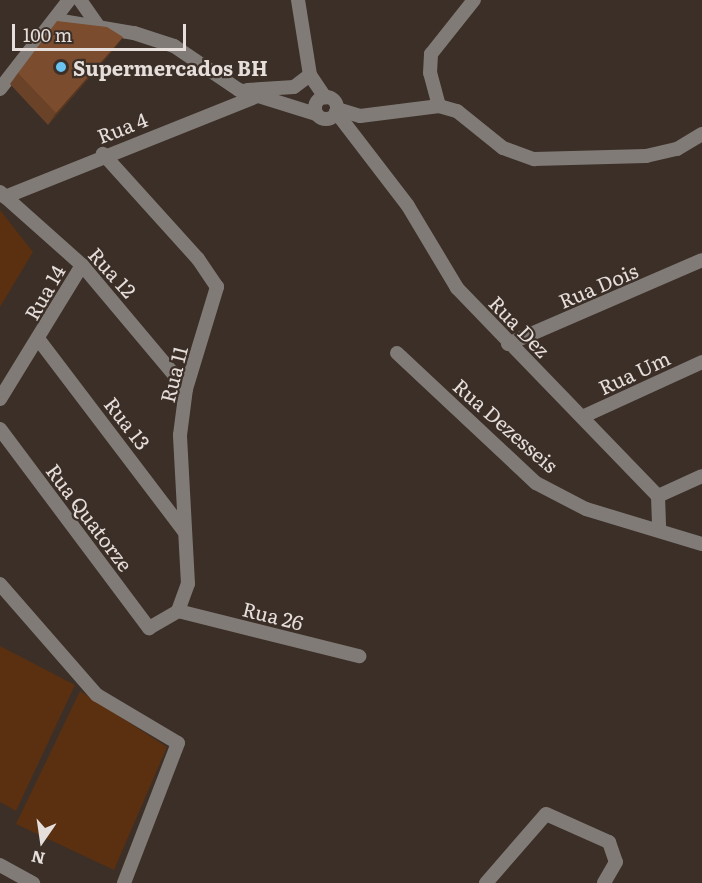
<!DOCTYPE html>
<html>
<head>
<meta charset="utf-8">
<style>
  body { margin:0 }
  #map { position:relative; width:702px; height:883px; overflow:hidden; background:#3b2f28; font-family:Literata,serif }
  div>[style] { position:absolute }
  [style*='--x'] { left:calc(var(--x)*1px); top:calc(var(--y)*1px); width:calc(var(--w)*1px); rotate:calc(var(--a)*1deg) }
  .green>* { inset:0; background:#5a3010 }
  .minor>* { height:14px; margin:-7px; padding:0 7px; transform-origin:7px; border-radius:7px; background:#817b77 }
  .minor>.ring { margin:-7px; padding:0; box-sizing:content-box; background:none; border:14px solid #817b77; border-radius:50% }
  .wall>* { inset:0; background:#6a4228 }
  .shaded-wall>* { inset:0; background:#563620 }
  .building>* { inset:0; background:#7b4d2e }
  .dots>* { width:16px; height:16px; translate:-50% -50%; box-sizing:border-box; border:3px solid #3b2f28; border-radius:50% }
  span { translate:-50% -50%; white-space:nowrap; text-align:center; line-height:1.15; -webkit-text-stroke:4.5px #3b2f28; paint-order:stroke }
  .poi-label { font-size:20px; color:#e6deda; font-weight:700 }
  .left { translate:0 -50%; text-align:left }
  .street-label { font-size:20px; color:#e6deda }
  .north { position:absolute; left:12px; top:811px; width:60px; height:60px; -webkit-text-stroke:4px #3b2f28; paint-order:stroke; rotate:193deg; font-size:16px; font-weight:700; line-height:24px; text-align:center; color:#e6deda }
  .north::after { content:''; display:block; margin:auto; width:21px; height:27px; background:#e6deda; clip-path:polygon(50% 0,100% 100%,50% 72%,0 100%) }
  .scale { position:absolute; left:12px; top:24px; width:174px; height:27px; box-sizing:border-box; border:3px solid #e6deda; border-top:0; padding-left:8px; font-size:18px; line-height:21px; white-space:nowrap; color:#e6deda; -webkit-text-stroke:4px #3b2f28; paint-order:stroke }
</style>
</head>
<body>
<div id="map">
  <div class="green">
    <i style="clip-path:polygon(0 210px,33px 252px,0 307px)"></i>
    <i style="clip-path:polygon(0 646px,75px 685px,16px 811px,0 802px)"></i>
    <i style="clip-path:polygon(80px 691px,167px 747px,114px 870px,16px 824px)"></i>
  </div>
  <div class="minor">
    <i style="--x:80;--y:0;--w:32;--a:55"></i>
    <i style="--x:298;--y:0;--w:76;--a:80.9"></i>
    <i style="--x:310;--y:75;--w:27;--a:56"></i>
    <i style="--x:56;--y:20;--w:79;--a:9.5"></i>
    <i style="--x:134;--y:33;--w:42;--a:18"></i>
    <i style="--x:174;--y:46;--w:78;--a:34.1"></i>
    <i style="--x:239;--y:90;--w:81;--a:17.3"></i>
    <i style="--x:0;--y:89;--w:113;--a:-52.2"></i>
    <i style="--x:247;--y:90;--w:47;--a:-3.7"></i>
    <i style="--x:294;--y:87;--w:20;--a:-37"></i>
    <i class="ring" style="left:315px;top:97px;width:8px;height:8px"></i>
    <i style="--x:439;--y:106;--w:34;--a:-105"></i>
    <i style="--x:430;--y:73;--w:19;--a:-87"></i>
    <i style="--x:431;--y:54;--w:69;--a:-51.5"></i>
    <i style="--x:337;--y:109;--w:24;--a:17"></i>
    <i style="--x:360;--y:116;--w:80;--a:-7.2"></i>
    <i style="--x:439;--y:106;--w:19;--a:16"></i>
    <i style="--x:457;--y:111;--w:59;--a:38.8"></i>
    <i style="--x:503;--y:148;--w:33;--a:20"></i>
    <i style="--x:534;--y:159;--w:112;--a:-1.5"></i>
    <i style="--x:646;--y:156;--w:32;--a:-13"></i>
    <i style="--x:677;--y:149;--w:29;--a:-31"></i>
    <i style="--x:336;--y:112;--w:118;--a:52.5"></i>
    <i style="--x:408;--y:206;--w:96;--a:59.1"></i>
    <i style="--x:457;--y:288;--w:289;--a:46"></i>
    <i style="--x:658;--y:496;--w:33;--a:88"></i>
    <i style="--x:0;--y:192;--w:110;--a:41.7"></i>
    <i style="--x:82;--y:265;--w:162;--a:50"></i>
    <i style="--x:5;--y:197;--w:269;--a:-21.8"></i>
    <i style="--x:39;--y:340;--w:240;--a:52.8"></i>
    <i style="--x:508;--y:344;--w:211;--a:-23.4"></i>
    <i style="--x:397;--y:353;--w:190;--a:43.1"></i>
    <i style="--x:536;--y:483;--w:56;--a:27.5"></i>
    <i style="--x:586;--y:509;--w:121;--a:16.8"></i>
    <i style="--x:0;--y:399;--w:157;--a:-58.5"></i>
    <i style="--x:582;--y:417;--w:132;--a:-24.6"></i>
    <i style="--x:0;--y:429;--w:249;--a:53.2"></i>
    <i style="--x:149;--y:628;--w:34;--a:-30"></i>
    <i style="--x:178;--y:611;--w:29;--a:-70"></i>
    <i style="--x:188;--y:584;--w:149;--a:-93.1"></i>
    <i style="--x:180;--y:435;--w:46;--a:-82.6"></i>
    <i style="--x:186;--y:389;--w:107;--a:-73.1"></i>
    <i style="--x:217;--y:287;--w:34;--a:-124"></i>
    <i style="--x:198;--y:259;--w:142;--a:-132.1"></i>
    <i style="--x:658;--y:496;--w:48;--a:-24.4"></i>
    <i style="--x:0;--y:584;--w:147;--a:48.9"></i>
    <i style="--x:97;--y:695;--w:94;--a:30.7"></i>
    <i style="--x:178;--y:743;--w:150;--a:111.1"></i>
    <i style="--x:178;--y:611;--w:187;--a:14"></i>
    <i style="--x:0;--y:865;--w:38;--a:29"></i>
    <i style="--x:486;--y:883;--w:91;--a:-49"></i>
    <i style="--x:546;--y:814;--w:69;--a:24"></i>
    <i style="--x:609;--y:842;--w:21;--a:71"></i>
    <i style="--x:616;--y:862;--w:24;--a:120"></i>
  </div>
  <div class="wall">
    <i style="clip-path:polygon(123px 37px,114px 49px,48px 125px,10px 84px,18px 73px)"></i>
  </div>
  <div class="shaded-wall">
    <i style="clip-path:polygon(123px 37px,114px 49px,48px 125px,56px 113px)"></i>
  </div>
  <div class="building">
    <i style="clip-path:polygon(57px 21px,107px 27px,123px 37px,56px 113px,18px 73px)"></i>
  </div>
  <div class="dots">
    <i style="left:61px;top:67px;background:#6bc3f2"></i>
  </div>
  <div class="poi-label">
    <span class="left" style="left:73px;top:67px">Supermercados BH</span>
  </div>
  <div class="street-label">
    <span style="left:122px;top:127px;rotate:-21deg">Rua 4</span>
    <span style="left:113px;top:272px;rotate:48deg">Rua 12</span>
    <span style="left:598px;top:285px;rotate:-23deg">Rua Dois</span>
    <span style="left:44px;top:292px;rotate:-60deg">Rua 14</span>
    <span style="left:520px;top:326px;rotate:46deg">Rua Dez</span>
    <span style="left:634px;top:372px;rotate:-25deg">Rua Um</span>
    <span style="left:173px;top:374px;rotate:-76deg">Rua 11</span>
    <span style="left:128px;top:423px;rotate:52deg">Rua 13</span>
    <span style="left:506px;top:425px;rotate:41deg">Rua Dezesseis</span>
    <span style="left:90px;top:517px;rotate:53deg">Rua Quatorze</span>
    <span style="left:273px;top:615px;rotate:14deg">Rua 26</span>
  </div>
  <div class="north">N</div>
  <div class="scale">100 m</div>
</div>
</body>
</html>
